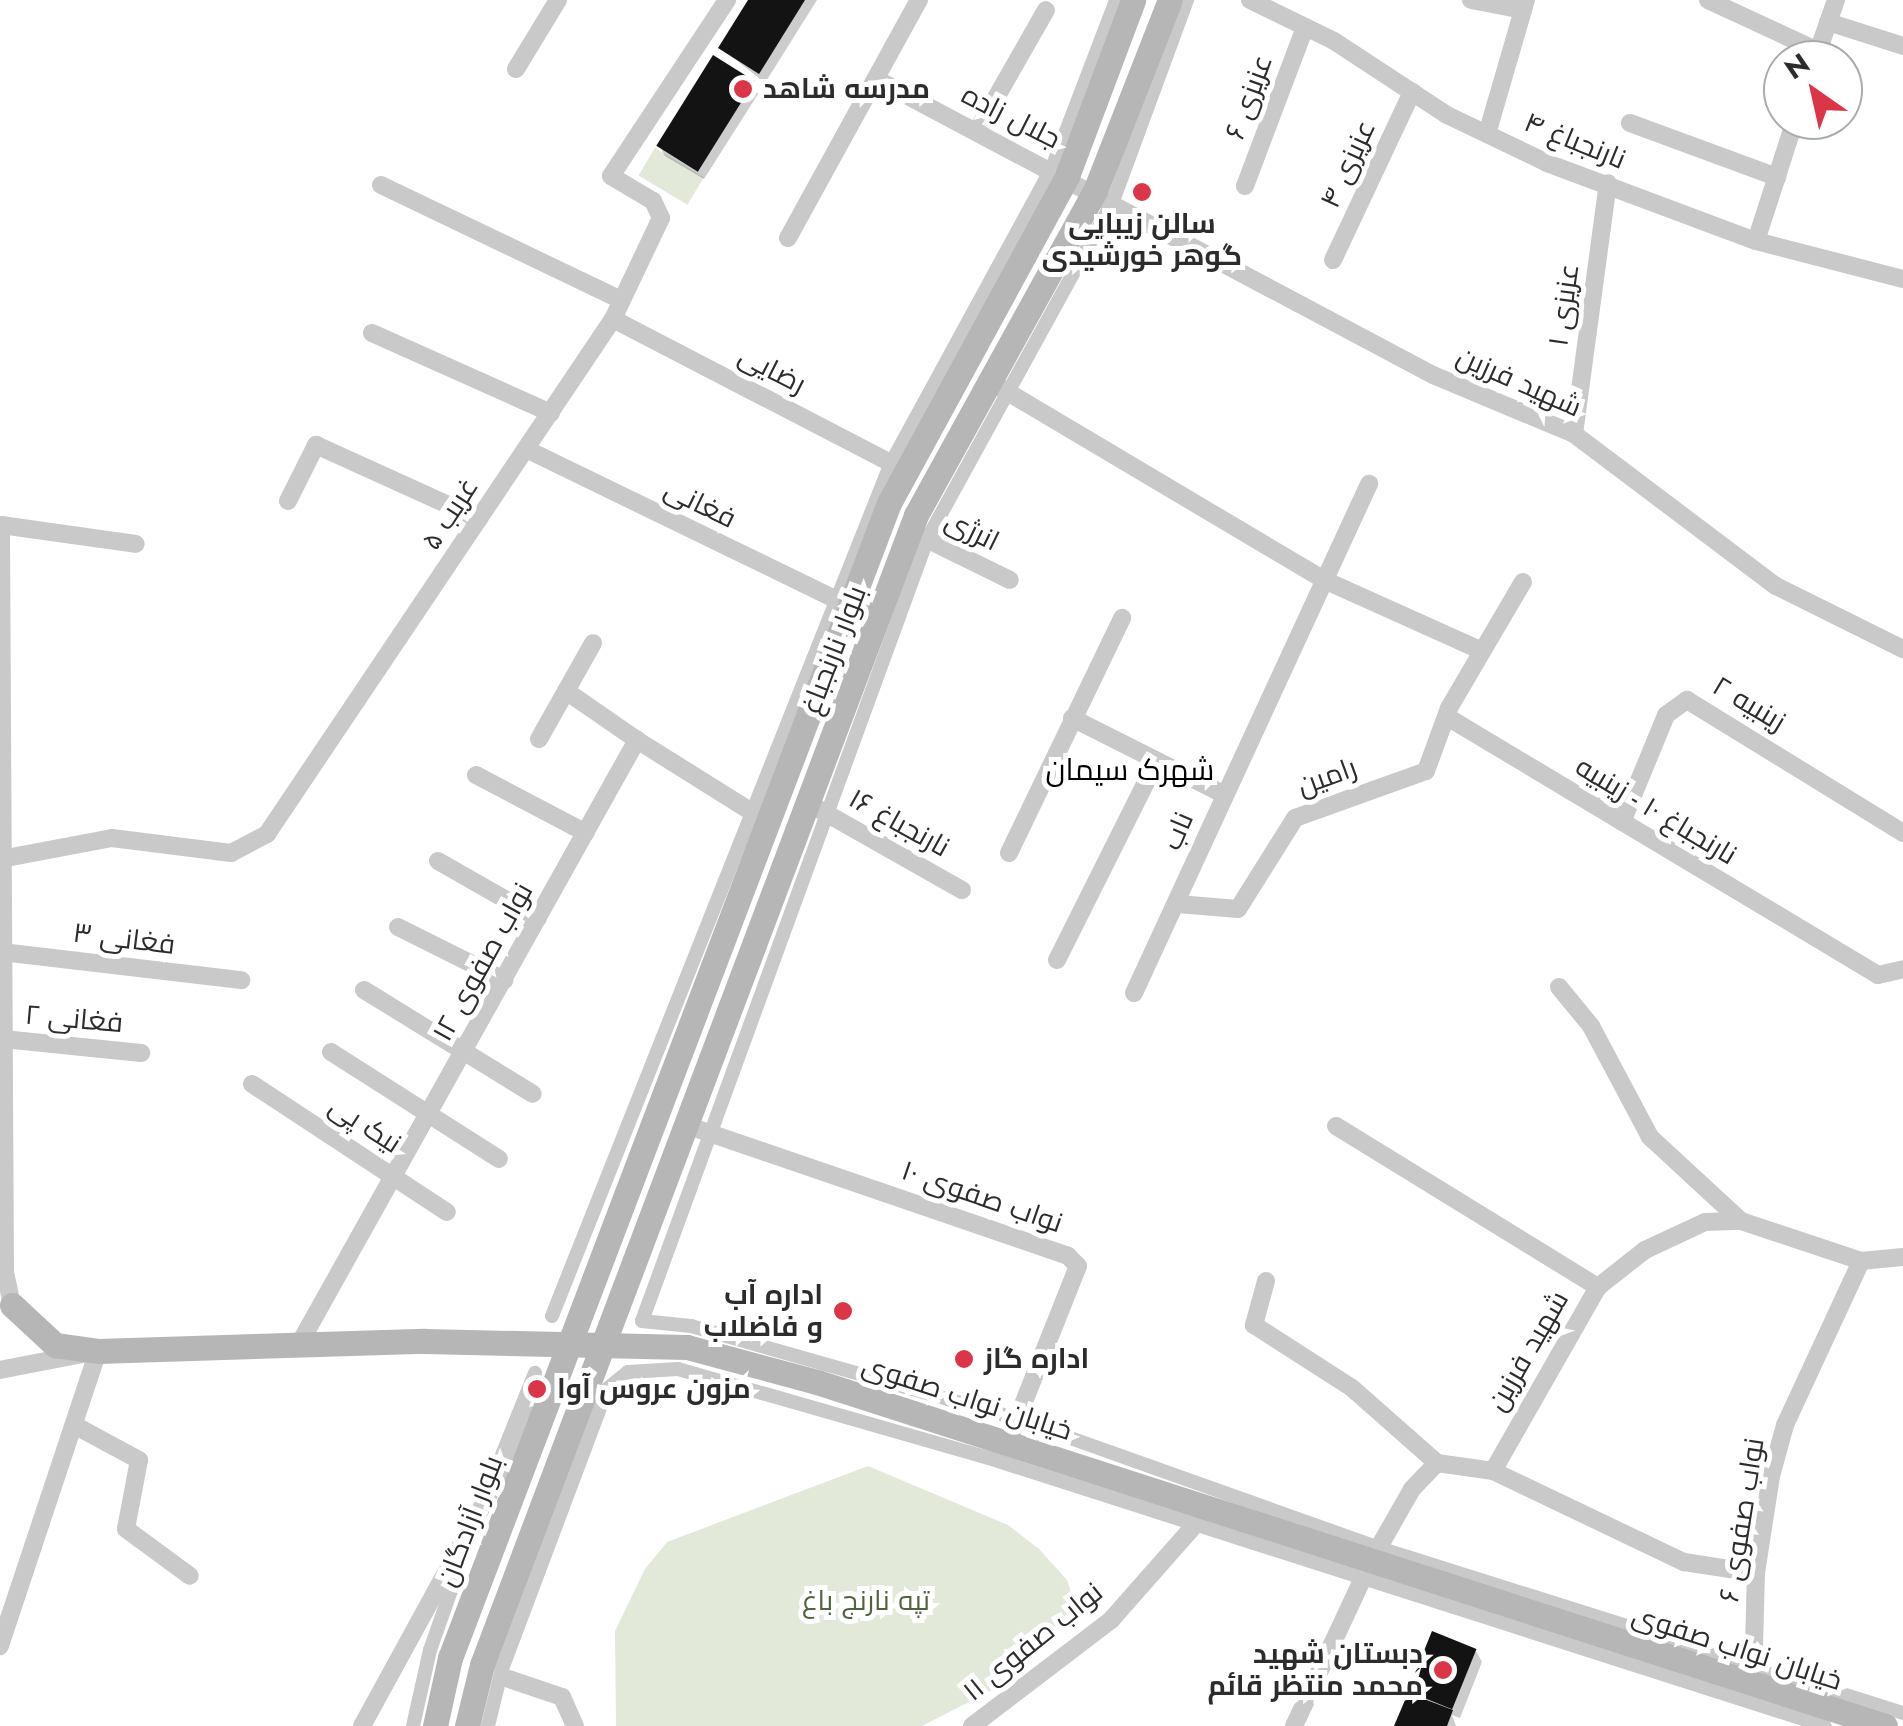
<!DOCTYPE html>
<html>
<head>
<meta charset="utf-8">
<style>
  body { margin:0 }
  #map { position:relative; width:1903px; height:1726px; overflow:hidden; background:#fff; font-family:Jost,Cairo,sans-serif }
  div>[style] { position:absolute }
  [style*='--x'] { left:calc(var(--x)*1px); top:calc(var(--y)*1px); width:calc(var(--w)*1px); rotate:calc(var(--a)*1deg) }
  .green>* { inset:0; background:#e2e9d9; transform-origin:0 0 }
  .shadow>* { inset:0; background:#0003 }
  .building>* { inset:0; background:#131313; transform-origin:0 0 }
  .pedestrian>* { height:14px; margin:-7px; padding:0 7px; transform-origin:7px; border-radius:7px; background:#c9c9c9 }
  .minor>* { height:18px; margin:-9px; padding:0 9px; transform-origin:9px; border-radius:9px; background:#c9c9c9 }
  .secondary>* { height:25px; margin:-12.5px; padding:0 12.5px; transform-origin:12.5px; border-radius:12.5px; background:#b6b6b6 }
  .dots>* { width:28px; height:28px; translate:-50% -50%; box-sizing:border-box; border:5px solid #fff; border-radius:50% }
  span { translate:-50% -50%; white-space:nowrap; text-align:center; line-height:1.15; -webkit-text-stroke:10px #fff; paint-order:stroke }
  .poi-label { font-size:28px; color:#2c2c2c; font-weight:700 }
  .left { translate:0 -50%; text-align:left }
  .right { translate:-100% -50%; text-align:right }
  .street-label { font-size:28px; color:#2c2c2c }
  .park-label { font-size:28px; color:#50643c }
  .neighbourhood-label { font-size:30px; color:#000 }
  .north { position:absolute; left:1763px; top:40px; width:100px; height:100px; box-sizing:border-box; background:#fff; border:2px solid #ababab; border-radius:50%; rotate:326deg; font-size:28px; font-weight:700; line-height:40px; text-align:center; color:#2c2c2c }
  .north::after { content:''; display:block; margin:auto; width:35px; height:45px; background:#da3648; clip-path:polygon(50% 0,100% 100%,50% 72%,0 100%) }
</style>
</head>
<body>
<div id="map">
  <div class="green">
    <i style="left:655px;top:148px;width:57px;height:32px;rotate:31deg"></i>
    <i style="clip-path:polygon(868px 1466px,1008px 1525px,1039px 1549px,1067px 1580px,1074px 1601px,1044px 1651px,1002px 1685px,922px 1726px,616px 1726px,615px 1631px,645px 1569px,667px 1542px)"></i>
  </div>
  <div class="shadow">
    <i style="clip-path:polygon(751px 0,817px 0,765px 83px,721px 48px)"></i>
    <i style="clip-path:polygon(752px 83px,758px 94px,704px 179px,665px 156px,659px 145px)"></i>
    <i style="clip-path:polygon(1476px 1651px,1482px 1662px,1460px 1718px,1452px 1715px,1456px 1726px,1397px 1726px,1415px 1698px,1410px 1690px)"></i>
  </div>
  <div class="building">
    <i style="clip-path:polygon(748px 0,805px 0,759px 74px,718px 48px)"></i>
    <i style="left:713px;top:55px;width:49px;height:107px;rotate:32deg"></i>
    <i style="left:1432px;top:1631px;width:48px;height:65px;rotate:22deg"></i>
    <i style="clip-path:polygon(1408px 1693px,1453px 1710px,1447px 1726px,1394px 1726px)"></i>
  </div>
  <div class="pedestrian">
    <i style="--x:1187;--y:0;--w:214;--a:110.2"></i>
    <i style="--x:1113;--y:201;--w:387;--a:118.8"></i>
    <i style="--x:927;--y:540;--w:831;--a:110.05"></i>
    <i style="--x:642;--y:1321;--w:49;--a:5.8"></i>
    <i style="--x:691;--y:1326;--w:339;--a:15.9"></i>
    <i style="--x:1017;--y:1419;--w:384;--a:19.6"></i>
    <i style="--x:1379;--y:1548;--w:549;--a:17.48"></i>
    <i style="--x:552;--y:1316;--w:918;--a:-68.33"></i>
    <i style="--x:891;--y:463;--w:336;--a:-61.4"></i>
    <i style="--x:1052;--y:168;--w:180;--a:-69.1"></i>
    <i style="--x:500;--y:1460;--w:94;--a:-68.1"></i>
    <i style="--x:413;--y:1726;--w:78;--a:-77.4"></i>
    <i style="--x:430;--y:1650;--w:105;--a:-70.5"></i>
    <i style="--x:488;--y:1726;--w:59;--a:-76.2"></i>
    <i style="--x:502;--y:1669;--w:299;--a:-69.4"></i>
    <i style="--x:607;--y:1389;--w:27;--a:-39"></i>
    <i style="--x:628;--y:1372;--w:50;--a:-3.4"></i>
    <i style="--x:678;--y:1369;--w:333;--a:16"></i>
    <i style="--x:998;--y:1461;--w:868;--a:17.77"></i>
  </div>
  <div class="minor">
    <i style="--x:1250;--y:0;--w:93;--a:26"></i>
    <i style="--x:1334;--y:41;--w:135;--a:33.2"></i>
    <i style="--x:1447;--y:115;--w:111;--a:25.6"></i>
    <i style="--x:1547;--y:163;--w:223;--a:20.5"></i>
    <i style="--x:1756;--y:241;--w:152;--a:14.5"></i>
    <i style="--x:1471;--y:0;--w:53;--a:10.9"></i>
    <i style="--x:1708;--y:0;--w:121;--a:24.9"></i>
    <i style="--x:1828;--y:22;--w:79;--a:17.7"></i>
    <i style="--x:1815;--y:60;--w:64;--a:-70.7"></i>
    <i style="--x:516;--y:69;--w:81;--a:-58.7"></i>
    <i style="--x:876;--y:79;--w:631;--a:27.99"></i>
    <i style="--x:1433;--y:375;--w:153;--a:22.7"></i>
    <i style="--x:1574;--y:434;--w:253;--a:37"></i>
    <i style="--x:1776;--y:586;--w:142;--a:26.4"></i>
    <i style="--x:1630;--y:123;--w:157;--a:20.2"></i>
    <i style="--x:977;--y:131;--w:139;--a:-60.3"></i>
    <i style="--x:1487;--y:134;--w:140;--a:-73.8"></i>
    <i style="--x:381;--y:185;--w:266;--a:25.6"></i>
    <i style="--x:1245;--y:186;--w:170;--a:-69.3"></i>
    <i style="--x:788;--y:238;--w:272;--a:-61.2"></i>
    <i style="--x:1756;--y:241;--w:127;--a:-72.1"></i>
    <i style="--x:1333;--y:260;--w:186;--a:-64.8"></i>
    <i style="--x:613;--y:319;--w:330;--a:27.4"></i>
    <i style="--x:372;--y:333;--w:196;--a:24.1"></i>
    <i style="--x:989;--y:381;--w:387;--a:30.7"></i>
    <i style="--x:1322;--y:579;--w:175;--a:24.2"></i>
    <i style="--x:1574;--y:434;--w:253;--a:-82.3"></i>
    <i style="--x:526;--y:449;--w:391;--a:25.9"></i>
    <i style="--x:288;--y:501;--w:63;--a:-63.4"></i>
    <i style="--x:316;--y:445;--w:179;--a:24.4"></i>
    <i style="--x:910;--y:531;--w:111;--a:26.1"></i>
    <i style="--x:566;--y:691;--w:86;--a:34.6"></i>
    <i style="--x:1072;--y:718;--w:169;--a:26.7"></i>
    <i style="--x:1449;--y:718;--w:500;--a:30.92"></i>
    <i style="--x:1878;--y:975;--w:26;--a:-13"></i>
    <i style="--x:539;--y:739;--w:110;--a:-60.6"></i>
    <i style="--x:476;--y:775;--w:124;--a:27.8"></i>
    <i style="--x:808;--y:803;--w:177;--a:29.5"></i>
    <i style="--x:1622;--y:822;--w:116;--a:-67.6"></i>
    <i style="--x:1666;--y:715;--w:26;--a:-36"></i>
    <i style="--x:1687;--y:700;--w:254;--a:31.6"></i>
    <i style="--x:1009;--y:853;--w:261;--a:-64.3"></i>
    <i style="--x:1;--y:859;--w:113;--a:-10.7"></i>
    <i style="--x:112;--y:838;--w:120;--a:7.2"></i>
    <i style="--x:231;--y:853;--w:41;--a:-27.8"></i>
    <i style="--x:267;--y:834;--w:620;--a:-56.11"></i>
    <i style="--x:613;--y:319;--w:112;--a:-64.6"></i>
    <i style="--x:661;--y:218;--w:19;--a:-115"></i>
    <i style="--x:653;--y:201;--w:49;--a:-149.2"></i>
    <i style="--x:611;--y:176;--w:211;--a:-56.6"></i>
    <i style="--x:438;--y:861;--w:115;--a:29.7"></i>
    <i style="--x:1178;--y:904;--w:60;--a:4.8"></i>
    <i style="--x:1238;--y:909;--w:107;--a:-57.9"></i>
    <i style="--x:1295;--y:818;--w:139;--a:-19.7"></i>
    <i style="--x:1426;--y:771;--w:67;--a:-69.9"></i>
    <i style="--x:1449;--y:708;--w:146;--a:-59.6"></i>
    <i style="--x:398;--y:927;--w:119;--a:26.6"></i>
    <i style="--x:2;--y:952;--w:241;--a:6.7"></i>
    <i style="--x:1057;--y:960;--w:221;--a:-63.4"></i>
    <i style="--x:1559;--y:987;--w:50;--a:50.6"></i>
    <i style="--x:1591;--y:1026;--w:126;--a:62"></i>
    <i style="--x:1650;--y:1137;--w:124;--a:42.7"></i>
    <i style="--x:364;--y:990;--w:198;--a:31.6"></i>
    <i style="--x:1134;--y:993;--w:561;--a:-65.22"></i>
    <i style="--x:3;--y:1039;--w:139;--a:5.8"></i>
    <i style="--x:331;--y:1052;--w:199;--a:32.5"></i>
    <i style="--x:252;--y:1084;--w:233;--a:33.3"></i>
    <i style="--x:686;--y:1125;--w:404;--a:18.9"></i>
    <i style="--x:1068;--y:1256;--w:14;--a:45"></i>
    <i style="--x:1078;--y:1266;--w:189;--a:111.7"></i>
    <i style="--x:1336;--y:1126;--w:308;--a:31.6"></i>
    <i style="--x:1266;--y:1281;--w:46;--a:105.3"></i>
    <i style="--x:1254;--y:1325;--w:117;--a:32.7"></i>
    <i style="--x:1352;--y:1388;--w:113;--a:41.4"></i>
    <i style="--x:1437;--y:1463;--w:57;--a:8.1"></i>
    <i style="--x:1493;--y:1471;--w:212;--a:25.5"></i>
    <i style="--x:1684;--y:1562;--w:73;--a:8.7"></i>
    <i style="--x:12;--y:1305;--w:34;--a:-102"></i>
    <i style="--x:5;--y:1272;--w:747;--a:-90.31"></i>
    <i style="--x:1;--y:525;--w:136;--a:8"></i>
    <i style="--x:297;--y:1348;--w:697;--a:-60.79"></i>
    <i style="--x:637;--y:740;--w:158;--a:32.1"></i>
    <i style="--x:0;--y:1370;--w:100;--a:-11"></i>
    <i style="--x:98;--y:1351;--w:311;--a:108.4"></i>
    <i style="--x:74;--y:1425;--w:74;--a:28.3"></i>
    <i style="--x:139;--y:1460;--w:70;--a:100.7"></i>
    <i style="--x:126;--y:1529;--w:79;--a:36.3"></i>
    <i style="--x:1493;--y:1471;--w:212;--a:-60.3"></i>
    <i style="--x:1598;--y:1287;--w:60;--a:-38.2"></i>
    <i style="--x:1645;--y:1250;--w:66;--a:-25"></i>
    <i style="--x:1705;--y:1222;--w:36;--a:-2"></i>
    <i style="--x:1741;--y:1221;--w:126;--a:18.4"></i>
    <i style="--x:1861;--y:1261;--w:42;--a:-5.4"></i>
    <i style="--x:509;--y:1679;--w:56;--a:18.8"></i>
    <i style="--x:562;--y:1697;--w:32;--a:66"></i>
    <i style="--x:1753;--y:1685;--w:112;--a:-88.5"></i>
    <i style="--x:1756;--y:1573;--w:98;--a:-81.2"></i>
    <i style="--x:1771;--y:1476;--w:53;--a:-74.6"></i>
    <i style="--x:1785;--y:1425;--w:181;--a:-65.1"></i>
    <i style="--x:362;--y:1726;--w:354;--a:-61.3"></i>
    <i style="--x:972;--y:1726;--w:175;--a:-37.3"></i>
    <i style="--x:1111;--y:1620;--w:147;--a:-48.6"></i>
    <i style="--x:1294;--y:1726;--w:182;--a:-65"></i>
    <i style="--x:1371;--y:1561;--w:83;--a:-60.3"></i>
    <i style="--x:1412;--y:1489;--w:36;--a:-46"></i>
  </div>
  <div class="secondary">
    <i style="--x:12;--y:1305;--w:59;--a:42.9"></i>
    <i style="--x:55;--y:1345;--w:43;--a:7.9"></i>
    <i style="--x:98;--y:1351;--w:327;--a:-1.8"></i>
    <i style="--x:425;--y:1341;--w:262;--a:1.3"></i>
    <i style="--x:687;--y:1347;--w:135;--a:15.1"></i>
    <i style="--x:817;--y:1382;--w:1122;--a:17.85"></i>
    <i style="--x:435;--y:1726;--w:70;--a:-77.6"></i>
    <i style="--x:450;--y:1658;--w:1236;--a:-69.19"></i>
    <i style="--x:889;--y:503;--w:372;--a:-61.4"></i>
    <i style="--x:1067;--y:176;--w:188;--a:-69.4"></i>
    <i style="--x:467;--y:1726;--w:63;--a:-76.2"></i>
    <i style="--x:482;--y:1665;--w:1229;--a:-69.32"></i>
    <i style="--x:916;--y:515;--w:370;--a:-61.1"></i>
    <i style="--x:1095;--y:191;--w:205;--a:-68.6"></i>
  </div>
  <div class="dots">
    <i style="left:743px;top:89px;background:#da3648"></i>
    <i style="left:1142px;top:192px;background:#da3648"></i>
    <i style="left:843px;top:1311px;background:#da3648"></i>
    <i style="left:964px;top:1359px;background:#da3648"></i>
    <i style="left:537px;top:1389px;background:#da3648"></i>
    <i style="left:1443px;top:1670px;background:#da3648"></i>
  </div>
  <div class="poi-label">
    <span class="left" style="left:763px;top:89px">مدرسه شاهد</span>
    <span style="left:1142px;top:240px">سالن زیبایی<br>گوهر خورشیدی</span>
    <span class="right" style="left:823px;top:1311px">اداره آب<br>و فاضلاب</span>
    <span class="left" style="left:984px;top:1359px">اداره گاز</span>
    <span class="left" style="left:557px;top:1389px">مزون عروس آوا</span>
    <span class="right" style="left:1423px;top:1670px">دبستان شهید<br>محمد منتظر قائم</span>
  </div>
  <div class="street-label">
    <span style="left:1249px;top:97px;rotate:-70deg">عزیزی ۶</span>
    <span style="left:1011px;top:117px;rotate:27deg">جلال زاده</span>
    <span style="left:1575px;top:141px;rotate:22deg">نارنجباغ ۴</span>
    <span style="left:1348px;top:164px;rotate:-65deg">عزیزی ۴</span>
    <span style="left:1564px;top:305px;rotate:-82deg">عزیزی ۱</span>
    <span style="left:772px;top:370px;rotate:27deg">رضایی</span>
    <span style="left:1519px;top:382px;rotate:24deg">شهید فرزین</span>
    <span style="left:700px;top:504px;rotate:26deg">فغانی</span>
    <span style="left:450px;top:514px;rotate:-57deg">غریب ۵</span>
    <span style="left:972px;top:531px;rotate:26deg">انرژی</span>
    <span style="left:834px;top:650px;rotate:-69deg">بلوار نارنجباغ</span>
    <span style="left:1749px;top:704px;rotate:31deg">زینبیه ۲</span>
    <span style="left:1327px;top:777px;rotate:-20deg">رامین</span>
    <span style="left:1656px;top:811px;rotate:31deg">نارنجباغ ۱۰ - زینبیه</span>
    <span style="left:899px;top:823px;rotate:29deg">نارنجباغ ۱۶</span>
    <span style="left:1178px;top:831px;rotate:-67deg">ناب</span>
    <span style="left:124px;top:939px;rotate:7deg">فغانی ۳</span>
    <span style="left:483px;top:962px;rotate:-61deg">نواب صفوی ۱۲</span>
    <span style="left:74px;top:1019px;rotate:5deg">فغانی ۲</span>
    <span style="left:365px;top:1125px;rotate:33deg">نیک پی</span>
    <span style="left:982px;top:1197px;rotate:19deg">نواب صفوی ۱۰</span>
    <span style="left:1528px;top:1351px;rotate:-60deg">شهید فرزین</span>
    <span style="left:967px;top:1398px;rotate:18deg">خیابان نواب صفوی</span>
    <span style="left:1742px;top:1520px;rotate:-81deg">نواب صفوی ۶</span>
    <span style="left:470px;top:1521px;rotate:-69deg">بلوار آزادگان</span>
    <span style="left:1033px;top:1642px;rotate:-39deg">نواب صفوی ۱۱</span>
    <span style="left:1737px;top:1648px;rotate:18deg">خیابان نواب صفوی</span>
  </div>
  <div class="park-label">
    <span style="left:866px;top:1601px">تپه نارنج باغ</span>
  </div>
  <div class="neighbourhood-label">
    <span style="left:1130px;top:770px">شهرک سیمان</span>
  </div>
  <div class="north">N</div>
</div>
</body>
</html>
